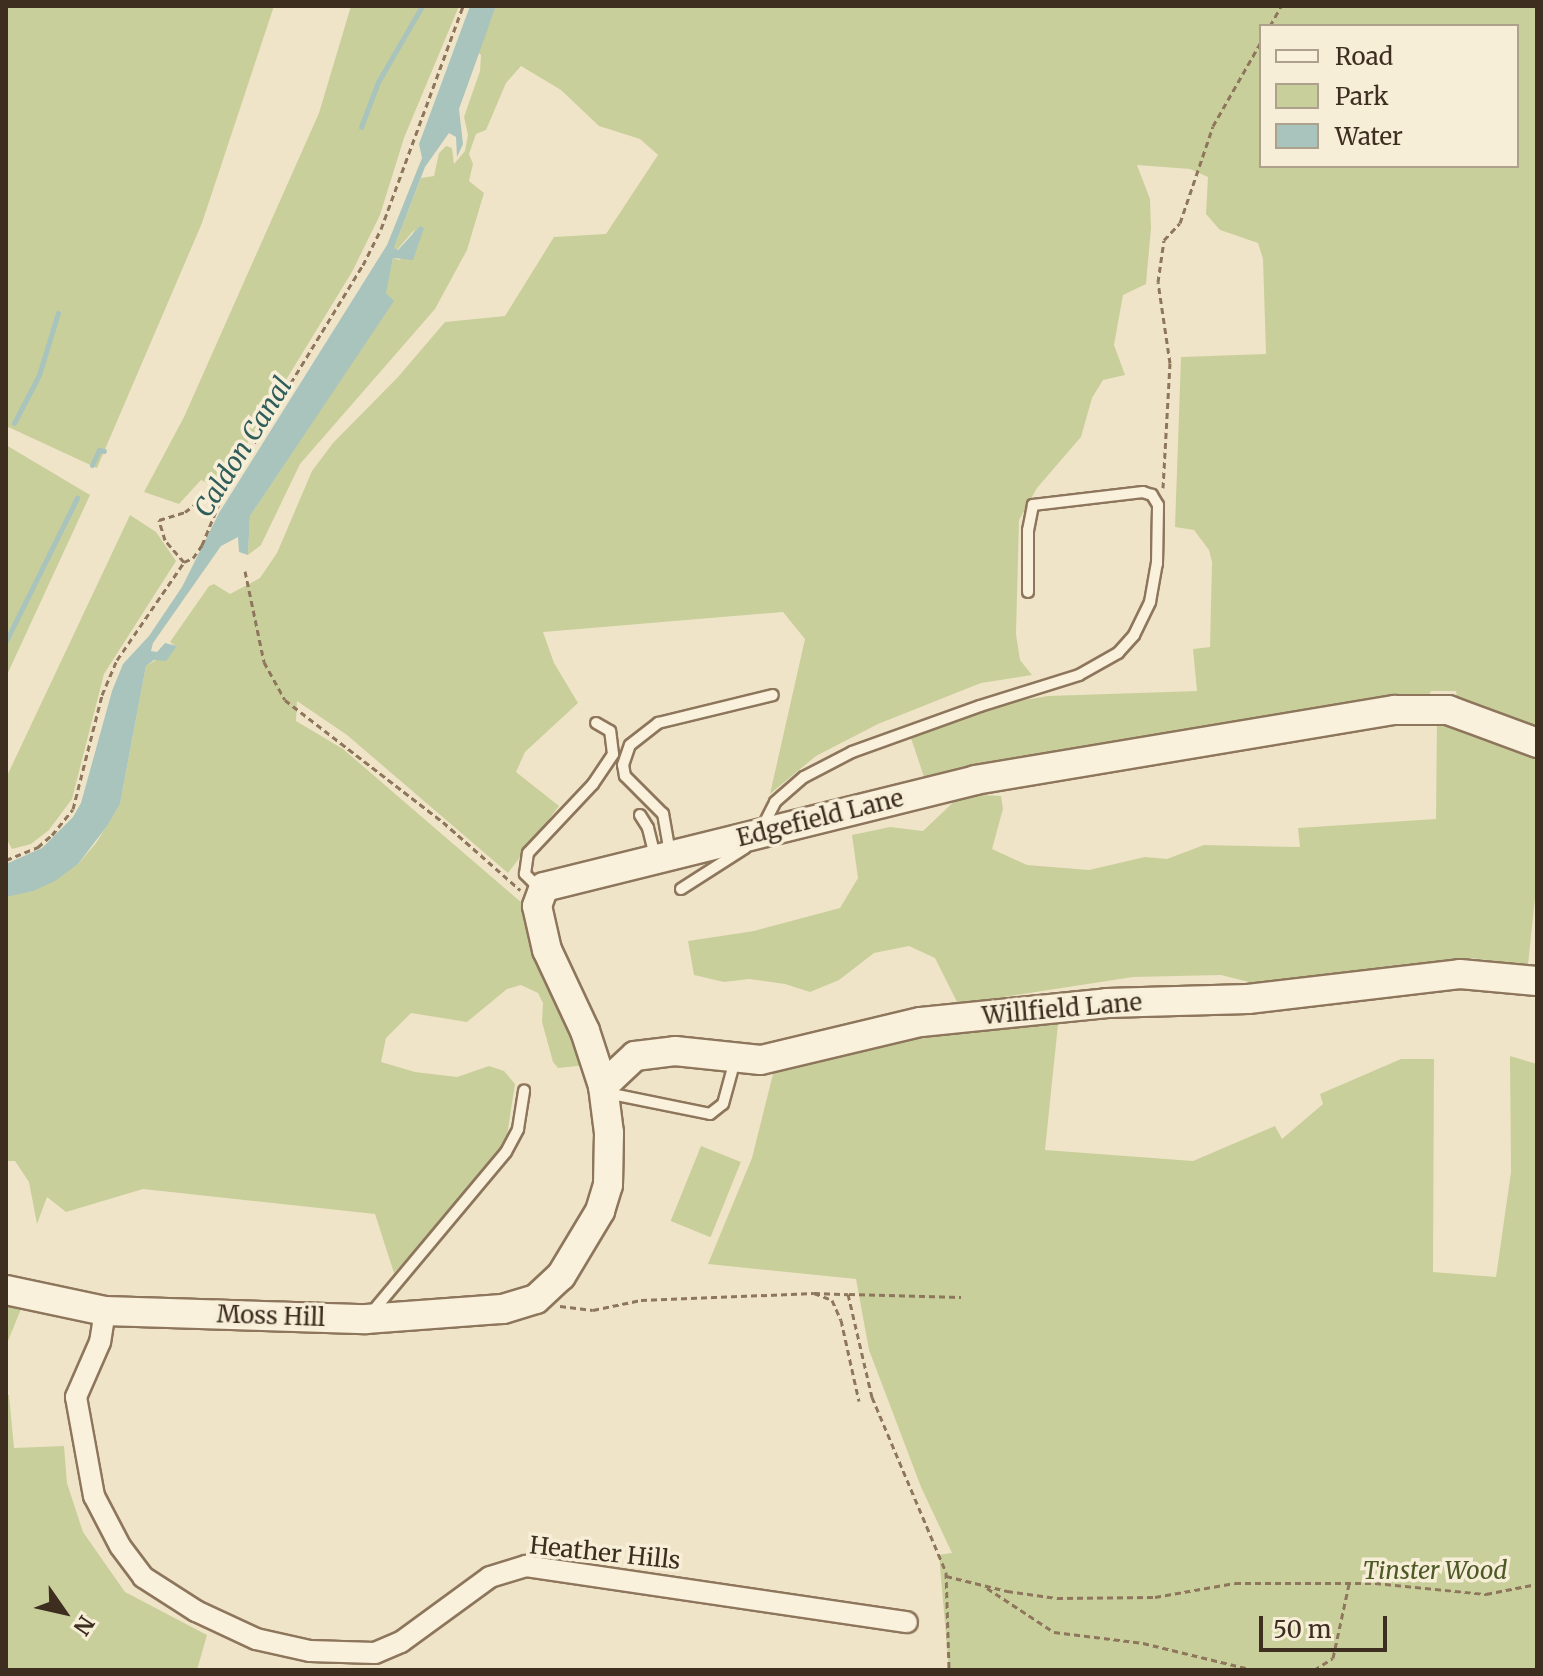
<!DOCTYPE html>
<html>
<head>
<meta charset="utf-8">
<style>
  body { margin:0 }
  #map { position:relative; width:1543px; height:1676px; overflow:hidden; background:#f0e4c8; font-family:Merriweather,serif }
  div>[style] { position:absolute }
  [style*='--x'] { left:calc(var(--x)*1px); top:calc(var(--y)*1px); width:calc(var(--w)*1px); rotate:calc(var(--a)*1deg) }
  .green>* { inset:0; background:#c9cf9b; transform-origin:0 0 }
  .water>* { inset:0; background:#a9c4bc }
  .stream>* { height:5px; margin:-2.5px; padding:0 2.5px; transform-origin:2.5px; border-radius:2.5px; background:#a9c4bc }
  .path>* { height:3px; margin-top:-1.5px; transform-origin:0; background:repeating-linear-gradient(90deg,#8d765c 0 6px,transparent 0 10px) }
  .roads { filter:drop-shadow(2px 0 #8d765c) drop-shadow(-2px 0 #8d765c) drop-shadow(0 2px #8d765c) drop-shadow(0 -2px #8d765c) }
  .lane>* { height:10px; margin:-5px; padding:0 5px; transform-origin:5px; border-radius:5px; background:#faf1dc }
  .street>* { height:20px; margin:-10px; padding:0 10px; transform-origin:10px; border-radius:10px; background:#faf1dc }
  .secondary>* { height:28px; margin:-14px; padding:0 14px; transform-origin:14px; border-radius:14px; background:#faf1dc }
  span { translate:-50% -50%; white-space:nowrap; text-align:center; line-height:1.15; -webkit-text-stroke:7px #f7eed8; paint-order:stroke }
  .street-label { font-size:24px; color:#3d2e20 }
  .park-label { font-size:24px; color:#4d5a26; font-style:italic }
  .water-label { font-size:26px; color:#2f5d5a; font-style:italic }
  .frame { position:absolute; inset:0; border:8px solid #3d2e20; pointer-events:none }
  .legend { position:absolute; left:1259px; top:24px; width:260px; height:144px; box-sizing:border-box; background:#f7eed8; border:2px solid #ada18e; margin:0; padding:10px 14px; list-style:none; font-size:24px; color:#3d2e20 }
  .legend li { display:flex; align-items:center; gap:16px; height:40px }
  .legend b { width:40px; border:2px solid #ada18e }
  .north { position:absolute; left:24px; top:1572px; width:80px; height:80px; -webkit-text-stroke:6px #f7eed8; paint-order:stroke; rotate:124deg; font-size:22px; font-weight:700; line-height:32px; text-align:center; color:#3d2e20 }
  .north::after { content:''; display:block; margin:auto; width:28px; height:36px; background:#3d2e20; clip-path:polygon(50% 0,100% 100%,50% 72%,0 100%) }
  .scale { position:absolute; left:1259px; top:1616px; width:128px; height:36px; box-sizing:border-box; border:4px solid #3d2e20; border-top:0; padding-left:10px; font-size:24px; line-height:28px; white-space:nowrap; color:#3d2e20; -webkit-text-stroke:6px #f7eed8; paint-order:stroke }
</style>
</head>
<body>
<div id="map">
  <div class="green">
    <i style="clip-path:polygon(6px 6px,274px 6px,202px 223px,97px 468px,6px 426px)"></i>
    <i style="clip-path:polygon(351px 6px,459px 6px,404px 138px,380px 215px,352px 272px,220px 488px,201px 480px,179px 504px,144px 492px,184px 417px,319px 113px)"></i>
    <i style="clip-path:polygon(evenodd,496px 6px,1537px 6px,1537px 735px,1458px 704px,1456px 691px,1431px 691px,1426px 701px,926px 783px,910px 735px,1018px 701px,1048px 696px,1197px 691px,1193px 649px,1210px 647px,1212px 562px,1209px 550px,1194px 530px,1175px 527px,1181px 357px,1266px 354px,1263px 259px,1258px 243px,1220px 230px,1206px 214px,1208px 177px,1190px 169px,1137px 165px,1150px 199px,1151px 228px,1146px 284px,1123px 295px,1114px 345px,1125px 375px,1103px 380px,1092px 398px,1081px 437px,1037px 488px,1019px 520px,1016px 634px,1020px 660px,1032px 675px,981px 683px,878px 724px,816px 756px,770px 794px,805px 639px,783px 612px,543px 632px,554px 663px,578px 703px,525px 752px,516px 772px,559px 806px,508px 873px,347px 735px,297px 701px,296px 721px,343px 749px,529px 909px,587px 1065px,558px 1068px,553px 1062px,542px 1022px,543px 1003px,538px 993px,521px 985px,507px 989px,467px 1022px,411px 1013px,386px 1038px,381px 1062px,415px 1072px,457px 1077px,489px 1066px,504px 1071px,515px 1084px,506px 1142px,473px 1186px,394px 1273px,375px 1214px,143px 1189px,66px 1212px,47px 1197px,37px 1224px,29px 1182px,15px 1161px,6px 1161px,6px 897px,78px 864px,96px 843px,120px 804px,146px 666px,177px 647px,170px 642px,209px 586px,214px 584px,230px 594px,260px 578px,277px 553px,312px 471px,333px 443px,398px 377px,445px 322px,505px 316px,554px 237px,606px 234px,658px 155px,640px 139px,599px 126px,561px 90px,521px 66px,506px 83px,486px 130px,476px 134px,469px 154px,473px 164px,469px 181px,484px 193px,467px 250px,435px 309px,300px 464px,261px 545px,248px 555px,250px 516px,393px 301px,385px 293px,393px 258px,400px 260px,415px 229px,397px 250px,394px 248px,421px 178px,434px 176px,439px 153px,446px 146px,452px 148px,454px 164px,465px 151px,468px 135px,464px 117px,480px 71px,481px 55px,468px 43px,489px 25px,496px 6px,1261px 26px,1517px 26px,1517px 166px,1261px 166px,1261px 26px)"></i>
    <i style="clip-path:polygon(6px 445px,90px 495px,6px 677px)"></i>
    <i style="clip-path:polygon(130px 515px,156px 532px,176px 561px,104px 674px,72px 799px,49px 830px,31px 844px,12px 849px,6px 838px,6px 778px)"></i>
    <i style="clip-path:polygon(1437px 718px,1537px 759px,1537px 879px,1528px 965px,1471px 958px,1253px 983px,1221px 975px,1133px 977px,958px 1004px,935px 958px,909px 946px,874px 953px,839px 980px,810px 992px,785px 984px,749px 979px,724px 982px,694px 975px,688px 941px,754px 931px,840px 908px,858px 878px,852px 835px,890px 827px,923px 831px,962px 794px,1001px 796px,1003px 809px,992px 849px,1027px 865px,1089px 870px,1145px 857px,1167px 859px,1204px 845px,1300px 847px,1298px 828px,1436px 819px)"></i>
    <i style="clip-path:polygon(1059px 1015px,1045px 1150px,1193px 1161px,1275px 1126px,1282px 1139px,1323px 1104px,1320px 1094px,1401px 1059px,1434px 1059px,1433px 1272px,1496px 1277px,1511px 1172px,1510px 1056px,1537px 1064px,1537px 1670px,949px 1670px,939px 1555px,952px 1553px,921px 1487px,869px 1350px,856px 1279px,708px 1264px,752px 1158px,776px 1062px)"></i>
    <i style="left:701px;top:1146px;width:43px;height:81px;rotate:22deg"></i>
    <i style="clip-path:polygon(6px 1300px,23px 1304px,6px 1346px)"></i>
    <i style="clip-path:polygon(6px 1395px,9px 1395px,14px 1448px,64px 1446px,67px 1483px,83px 1532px,125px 1592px,207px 1635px,197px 1670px,6px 1670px)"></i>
  </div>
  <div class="water">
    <i style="clip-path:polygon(470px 6px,496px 6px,459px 109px,463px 144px,457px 157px,456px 137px,449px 133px,425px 167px,394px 248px,398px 250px,420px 226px,424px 228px,413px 260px,393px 258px,386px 293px,394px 301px,250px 516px,248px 555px,239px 552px,238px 537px,221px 546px,153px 643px,151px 651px,157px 652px,165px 643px,177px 646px,166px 661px,154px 660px,146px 666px,120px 804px,107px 826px,78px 864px,55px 881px,33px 891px,6px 897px,6px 864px,42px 848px,73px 817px,81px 803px,112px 691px,123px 664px,149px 636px,182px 587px,219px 513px,387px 245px,422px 158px,419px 144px)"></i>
  </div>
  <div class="stream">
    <i style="--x:361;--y:127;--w:48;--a:-69.3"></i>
    <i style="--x:378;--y:82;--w:88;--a:-59.9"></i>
    <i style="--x:14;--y:423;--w:54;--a:-62.5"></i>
    <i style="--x:39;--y:375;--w:65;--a:-73"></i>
    <i style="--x:92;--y:465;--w:17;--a:-65"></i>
    <i style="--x:99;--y:450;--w:5;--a:11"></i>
    <i style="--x:6;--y:641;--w:160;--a:-63.6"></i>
  </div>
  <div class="path">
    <i style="--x:1270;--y:26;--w:23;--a:-61"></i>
    <i style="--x:1163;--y:488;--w:125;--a:-86.8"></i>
    <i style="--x:1170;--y:363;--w:82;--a:-98.4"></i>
    <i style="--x:1158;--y:282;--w:42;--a:-81.9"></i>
    <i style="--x:1164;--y:240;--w:23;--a:-47"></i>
    <i style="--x:1180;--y:223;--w:102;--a:-71.2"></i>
    <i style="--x:1213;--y:126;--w:97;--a:-60.3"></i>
    <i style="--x:184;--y:562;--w:29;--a:-131"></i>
    <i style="--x:165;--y:540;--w:21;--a:-107"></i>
    <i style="--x:159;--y:520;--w:27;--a:-17"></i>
    <i style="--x:185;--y:512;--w:25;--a:-37"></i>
    <i style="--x:205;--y:497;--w:17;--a:-10"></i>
    <i style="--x:245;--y:571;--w:93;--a:78.2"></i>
    <i style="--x:264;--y:662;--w:43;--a:61.1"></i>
    <i style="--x:285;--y:700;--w:200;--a:37.7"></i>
    <i style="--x:443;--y:822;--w:103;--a:41.4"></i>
    <i style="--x:6;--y:860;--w:35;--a:-22"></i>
    <i style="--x:38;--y:847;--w:18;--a:-41"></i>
    <i style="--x:52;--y:835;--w:33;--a:-51"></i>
    <i style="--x:73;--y:809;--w:118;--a:-75.7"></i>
    <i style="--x:102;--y:695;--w:38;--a:-67"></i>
    <i style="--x:117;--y:660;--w:119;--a:-55.6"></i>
    <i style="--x:184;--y:562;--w:10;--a:-24"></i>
    <i style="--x:193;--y:558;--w:16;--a:-55"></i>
    <i style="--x:202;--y:545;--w:55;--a:-67.6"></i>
    <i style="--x:223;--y:494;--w:268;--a:-58.6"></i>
    <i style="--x:363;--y:265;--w:40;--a:-63.4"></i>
    <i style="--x:381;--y:229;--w:238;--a:-69.8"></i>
    <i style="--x:814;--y:1293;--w:34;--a:2"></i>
    <i style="--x:848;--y:1294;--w:106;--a:76.9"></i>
    <i style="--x:872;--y:1397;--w:190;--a:67.1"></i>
    <i style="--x:946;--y:1572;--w:98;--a:88.2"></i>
    <i style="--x:849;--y:1294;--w:112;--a:1.5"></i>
    <i style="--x:560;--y:1306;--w:33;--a:7"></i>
    <i style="--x:593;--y:1310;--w:49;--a:-11.8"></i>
    <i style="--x:641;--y:1300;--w:173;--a:-2.3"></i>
    <i style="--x:814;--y:1293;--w:19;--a:21"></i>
    <i style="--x:832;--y:1300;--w:22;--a:66"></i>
    <i style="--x:841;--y:1320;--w:83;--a:77.5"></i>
    <i style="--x:946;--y:1576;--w:63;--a:13.8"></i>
    <i style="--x:1007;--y:1591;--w:50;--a:8"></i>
    <i style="--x:1057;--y:1598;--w:98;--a:-0.6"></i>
    <i style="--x:1155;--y:1597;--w:81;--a:-9.9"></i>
    <i style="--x:1235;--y:1583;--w:140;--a:0"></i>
    <i style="--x:1375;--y:1583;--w:112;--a:5.7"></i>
    <i style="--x:1486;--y:1594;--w:52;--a:-11.1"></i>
    <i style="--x:987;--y:1588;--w:80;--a:33.3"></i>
    <i style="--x:1054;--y:1632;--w:90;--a:7"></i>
    <i style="--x:1143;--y:1643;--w:114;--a:13.7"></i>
    <i style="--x:1314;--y:1670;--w:22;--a:-32"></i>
    <i style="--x:1333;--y:1658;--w:76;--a:-77.8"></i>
  </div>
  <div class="roads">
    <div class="lane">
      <i style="--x:640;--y:815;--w:15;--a:58"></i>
      <i style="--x:648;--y:828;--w:30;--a:76"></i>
      <i style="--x:761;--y:830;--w:31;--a:-63"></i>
      <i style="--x:775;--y:802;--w:38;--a:-41"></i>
      <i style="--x:804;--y:777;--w:54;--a:-27.5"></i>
      <i style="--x:852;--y:752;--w:136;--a:-19.8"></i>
      <i style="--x:980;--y:706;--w:104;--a:-17.4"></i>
      <i style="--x:1079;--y:675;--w:45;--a:-29.4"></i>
      <i style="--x:1118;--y:653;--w:24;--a:-48"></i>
      <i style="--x:1134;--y:635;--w:37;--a:-64"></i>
      <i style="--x:1150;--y:602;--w:39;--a:-80"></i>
      <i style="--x:1157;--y:564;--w:59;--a:-89"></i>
      <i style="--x:1158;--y:505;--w:12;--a:-121"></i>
      <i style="--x:1152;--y:495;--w:9;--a:-162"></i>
      <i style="--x:1143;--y:492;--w:111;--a:173.3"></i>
      <i style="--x:1033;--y:505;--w:25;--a:101"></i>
      <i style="--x:1028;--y:530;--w:62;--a:90"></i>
      <i style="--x:670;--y:853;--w:40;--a:-100"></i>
      <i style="--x:663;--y:814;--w:54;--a:-135"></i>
      <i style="--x:625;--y:776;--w:11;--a:-100"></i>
      <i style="--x:623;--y:765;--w:21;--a:-71"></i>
      <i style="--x:630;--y:745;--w:36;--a:-38"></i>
      <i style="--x:658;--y:723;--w:118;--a:-13.7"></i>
      <i style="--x:681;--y:889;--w:76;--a:-32.6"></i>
      <i style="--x:541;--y:890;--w:23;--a:-135"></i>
      <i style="--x:525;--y:874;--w:21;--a:-82"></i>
      <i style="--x:528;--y:853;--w:95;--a:-46.7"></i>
      <i style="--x:593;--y:784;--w:36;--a:-56"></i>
      <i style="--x:613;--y:754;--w:23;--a:-97"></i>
      <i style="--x:610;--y:731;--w:16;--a:-150"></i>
      <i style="--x:607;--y:1093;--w:105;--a:11.5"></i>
      <i style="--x:710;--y:1114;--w:16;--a:-38"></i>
      <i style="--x:723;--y:1104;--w:46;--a:-74.7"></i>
      <i style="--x:373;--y:1311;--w:207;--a:-50.1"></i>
      <i style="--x:506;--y:1152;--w:26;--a:-62"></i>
      <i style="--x:518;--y:1129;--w:39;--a:-81"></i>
    </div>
    <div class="street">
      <i style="--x:105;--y:1311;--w:31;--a:99"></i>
      <i style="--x:100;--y:1342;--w:60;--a:113.6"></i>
      <i style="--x:76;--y:1397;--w:101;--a:79.7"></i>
      <i style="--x:94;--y:1496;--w:56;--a:62.5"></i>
      <i style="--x:120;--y:1546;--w:39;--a:53"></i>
      <i style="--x:143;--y:1577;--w:63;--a:32.7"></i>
      <i style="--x:196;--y:1611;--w:66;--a:25"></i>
      <i style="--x:256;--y:1639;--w:55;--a:12.5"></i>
      <i style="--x:310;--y:1651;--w:65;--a:1.8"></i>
      <i style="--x:375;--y:1653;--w:28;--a:-23"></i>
      <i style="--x:401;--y:1642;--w:110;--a:-36.1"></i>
      <i style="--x:490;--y:1577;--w:38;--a:-17"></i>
      <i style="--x:526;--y:1566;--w:385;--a:8.4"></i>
    </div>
    <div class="secondary">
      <i style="--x:603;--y:1086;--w:44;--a:-43.2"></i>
      <i style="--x:635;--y:1056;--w:40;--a:-7.1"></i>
      <i style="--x:675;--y:1051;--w:86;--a:6"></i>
      <i style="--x:761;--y:1060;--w:164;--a:-13.4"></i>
      <i style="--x:921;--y:1022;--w:187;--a:-5.8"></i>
      <i style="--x:1107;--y:1003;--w:141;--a:-1.6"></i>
      <i style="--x:1248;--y:999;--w:213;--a:-6.7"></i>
      <i style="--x:1460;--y:974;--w:77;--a:5.2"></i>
      <i style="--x:6;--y:1290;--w:101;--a:12"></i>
      <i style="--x:105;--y:1311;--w:261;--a:1.8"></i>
      <i style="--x:366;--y:1319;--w:137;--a:-4.2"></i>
      <i style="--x:503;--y:1309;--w:34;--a:-17"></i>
      <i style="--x:536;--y:1299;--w:34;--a:-43"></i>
      <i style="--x:561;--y:1276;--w:76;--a:-59"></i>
      <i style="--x:600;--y:1211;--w:27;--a:-73"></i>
      <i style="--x:608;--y:1185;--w:52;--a:-88.9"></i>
      <i style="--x:609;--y:1133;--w:47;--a:-97.3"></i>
      <i style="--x:603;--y:1086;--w:58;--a:-108.1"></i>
      <i style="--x:585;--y:1031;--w:89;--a:-115.1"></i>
      <i style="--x:547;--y:950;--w:45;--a:-102.8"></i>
      <i style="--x:537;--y:906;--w:20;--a:-70"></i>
      <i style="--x:544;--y:887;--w:444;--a:-13.9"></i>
      <i style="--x:975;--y:780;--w:426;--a:-9.5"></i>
      <i style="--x:1395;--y:710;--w:53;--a:0"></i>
      <i style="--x:1448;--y:710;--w:95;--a:20.3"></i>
    </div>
  </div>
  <div class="street-label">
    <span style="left:820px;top:818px;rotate:-14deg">Edgefield Lane</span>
    <span style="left:1062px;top:1009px;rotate:-5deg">Willfield Lane</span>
    <span style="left:271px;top:1316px;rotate:2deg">Moss Hill</span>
    <span style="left:605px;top:1553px;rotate:6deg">Heather Hills</span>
  </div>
  <div class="park-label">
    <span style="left:1435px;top:1571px">Tinster Wood</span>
  </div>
  <div class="water-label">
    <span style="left:243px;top:447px;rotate:-58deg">Caldon Canal</span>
  </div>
  <div class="frame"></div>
  <ul class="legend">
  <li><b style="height:10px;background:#faf1dc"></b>Road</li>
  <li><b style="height:22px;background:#c9cf9b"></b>Park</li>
  <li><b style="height:22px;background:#a9c4bc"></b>Water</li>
  </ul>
  <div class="north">N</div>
  <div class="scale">50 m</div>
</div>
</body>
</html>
